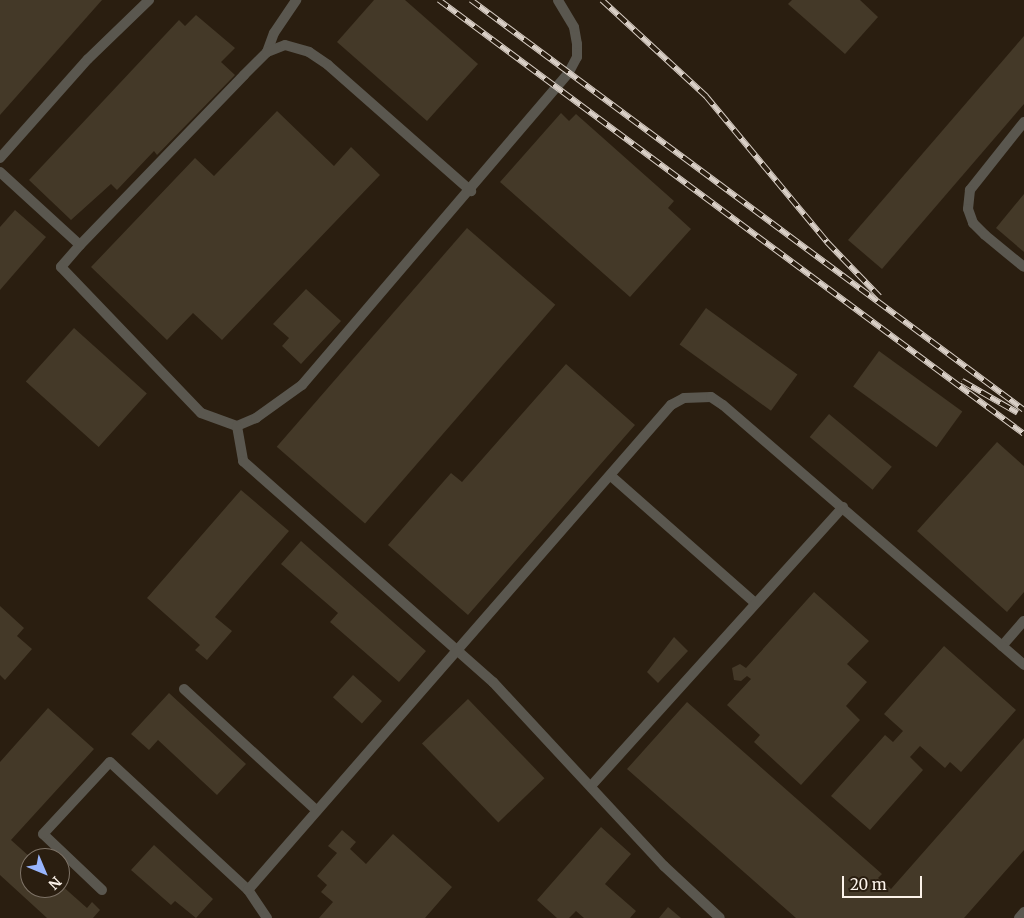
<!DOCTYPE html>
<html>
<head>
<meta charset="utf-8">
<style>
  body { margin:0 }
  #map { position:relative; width:1024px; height:918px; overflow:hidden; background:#2a1e10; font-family:Merriweather,serif }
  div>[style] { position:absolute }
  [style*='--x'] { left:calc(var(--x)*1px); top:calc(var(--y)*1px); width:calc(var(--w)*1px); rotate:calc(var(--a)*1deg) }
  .building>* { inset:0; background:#443928; transform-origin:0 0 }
  .service>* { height:10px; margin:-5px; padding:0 5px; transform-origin:5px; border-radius:5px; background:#5a574f }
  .rail>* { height:5.5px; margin-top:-2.75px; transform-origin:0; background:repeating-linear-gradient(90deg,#2a1e10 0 11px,#d9cfc6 0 22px); box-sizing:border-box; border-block:1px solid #d9cfc6 }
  span { translate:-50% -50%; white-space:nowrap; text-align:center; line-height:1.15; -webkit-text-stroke:4px #2a1e10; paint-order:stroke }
  .north { position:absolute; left:20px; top:848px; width:50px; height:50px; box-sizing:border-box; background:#2a1e10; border:1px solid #7e7367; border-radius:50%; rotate:135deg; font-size:14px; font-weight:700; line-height:20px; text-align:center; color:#fcf3ea }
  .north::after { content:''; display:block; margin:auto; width:18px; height:22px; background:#98b5fd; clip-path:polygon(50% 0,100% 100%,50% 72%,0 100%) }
  .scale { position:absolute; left:842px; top:876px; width:80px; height:22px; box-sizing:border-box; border:2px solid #fcf3ea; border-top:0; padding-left:6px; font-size:15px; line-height:18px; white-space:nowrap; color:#fcf3ea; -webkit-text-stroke:4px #2a1e10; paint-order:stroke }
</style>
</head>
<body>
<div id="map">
  <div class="building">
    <i style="clip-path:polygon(0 0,102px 0,0 115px)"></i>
    <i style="clip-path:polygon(374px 0,405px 0,478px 64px,427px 121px,337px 42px)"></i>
    <i style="clip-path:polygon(792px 0,860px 0,878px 17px,845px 54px,788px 4px)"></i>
    <i style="clip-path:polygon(196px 15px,235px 48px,221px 62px,235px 75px,157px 155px,154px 151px,117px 190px,111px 184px,71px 220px,29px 180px,179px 20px,185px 26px)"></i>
    <i style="clip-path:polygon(1024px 36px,1024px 104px,882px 269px,848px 240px)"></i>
    <i style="clip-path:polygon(277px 111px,334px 166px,351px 147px,380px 175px,222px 340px,193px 313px,167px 340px,91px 267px,195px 158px,214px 176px)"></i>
    <i style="clip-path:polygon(561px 113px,569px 121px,576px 114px,674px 201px,668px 208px,691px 229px,630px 297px,500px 182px)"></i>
    <i style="clip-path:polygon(1024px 194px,1024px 252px,996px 228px)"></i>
    <i style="clip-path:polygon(15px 210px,46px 237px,0 290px,0 227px)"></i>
    <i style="left:467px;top:228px;width:117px;height:290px;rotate:41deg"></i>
    <i style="clip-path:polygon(306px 289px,341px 321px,301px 364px,282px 346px,289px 338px,273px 324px)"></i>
    <i style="left:706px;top:308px;width:113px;height:45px;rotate:36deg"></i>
    <i style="left:74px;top:328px;width:98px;height:72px;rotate:42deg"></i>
    <i style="left:879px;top:351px;width:103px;height:44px;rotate:36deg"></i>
    <i style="clip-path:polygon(566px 364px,635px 425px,468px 615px,388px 545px,451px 473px,462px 482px)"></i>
    <i style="left:829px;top:414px;width:82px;height:30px;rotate:40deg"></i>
    <i style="clip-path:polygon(997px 442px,1024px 466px,1024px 592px,1007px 612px,917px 531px)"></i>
    <i style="clip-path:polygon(241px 490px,289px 531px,215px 617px,232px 631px,207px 660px,195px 650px,200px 645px,147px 598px)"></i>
    <i style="clip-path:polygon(301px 541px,426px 651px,399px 682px,330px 622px,338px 613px,281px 564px)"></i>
    <i style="clip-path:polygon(814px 592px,869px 641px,847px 664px,867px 682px,846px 706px,860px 720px,801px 785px,754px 742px,760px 735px,727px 705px,751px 679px,747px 676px,741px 681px,734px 680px,732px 668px,740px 664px,746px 668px)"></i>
    <i style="clip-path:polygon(0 606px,24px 628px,17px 636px,32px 649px,5px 680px,0 675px)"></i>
    <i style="clip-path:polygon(674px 637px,688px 651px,658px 683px,647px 672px)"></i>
    <i style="clip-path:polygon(944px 646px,1016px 710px,961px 772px,950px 762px,945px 768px,920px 746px,910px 757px,923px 770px,870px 830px,831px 796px,885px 735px,893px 742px,903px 731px,884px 714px)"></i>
    <i style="left:353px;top:675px;width:39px;height:30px;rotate:42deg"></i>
    <i style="clip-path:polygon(169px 693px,246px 764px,217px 795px,158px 740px,149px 750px,131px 734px)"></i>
    <i style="left:468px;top:699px;width:110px;height:64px;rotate:46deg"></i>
    <i style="clip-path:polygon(687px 702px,882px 874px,878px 878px,891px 889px,1024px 738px,1024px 850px,964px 918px,796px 918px,627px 769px)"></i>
    <i style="clip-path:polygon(48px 708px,94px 749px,11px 840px,30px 857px,30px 888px,60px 888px,60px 884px,87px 908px,92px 902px,100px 910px,93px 918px,47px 918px,0 875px,0 762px)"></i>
    <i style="clip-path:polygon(601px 827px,631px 854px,605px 884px,636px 911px,630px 918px,584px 918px,576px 911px,569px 918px,557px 918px,537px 900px)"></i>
    <i style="clip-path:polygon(342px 830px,356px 842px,350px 849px,366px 864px,393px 834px,452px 887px,425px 918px,319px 918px,333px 902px,321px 892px,327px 885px,317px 876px,337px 853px,328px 846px)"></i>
    <i style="clip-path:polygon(154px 845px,213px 899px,196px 918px,175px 901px,171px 905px,131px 870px)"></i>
    <i style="clip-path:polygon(668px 907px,681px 918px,659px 918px)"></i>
  </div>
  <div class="service">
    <i style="--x:267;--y:52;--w:20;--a:-70"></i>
    <i style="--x:274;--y:33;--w:40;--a:-56"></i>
    <i style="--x:1024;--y:122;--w:87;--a:128.5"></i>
    <i style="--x:970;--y:190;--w:19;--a:96"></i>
    <i style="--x:968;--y:209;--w:15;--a:70"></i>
    <i style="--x:973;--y:223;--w:17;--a:45"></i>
    <i style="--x:985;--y:235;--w:50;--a:39.4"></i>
    <i style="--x:0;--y:158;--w:132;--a:-48.4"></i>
    <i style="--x:88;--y:59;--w:85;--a:-44"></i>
    <i style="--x:0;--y:172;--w:108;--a:42.4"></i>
    <i style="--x:80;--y:245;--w:29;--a:131"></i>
    <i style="--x:61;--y:267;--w:202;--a:46.2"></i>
    <i style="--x:201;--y:413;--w:38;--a:20"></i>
    <i style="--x:237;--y:426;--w:21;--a:-23"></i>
    <i style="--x:256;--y:418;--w:57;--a:-35.7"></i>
    <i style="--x:302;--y:385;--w:411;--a:-49.5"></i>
    <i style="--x:569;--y:72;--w:17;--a:-62"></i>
    <i style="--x:577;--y:57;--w:13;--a:-90"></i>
    <i style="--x:577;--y:44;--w:17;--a:-100"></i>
    <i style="--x:574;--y:27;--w:31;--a:-121"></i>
    <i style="--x:80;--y:245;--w:236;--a:-46"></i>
    <i style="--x:244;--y:75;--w:33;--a:-45"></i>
    <i style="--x:267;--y:52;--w:19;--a:-21"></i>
    <i style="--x:285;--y:45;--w:25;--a:16"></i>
    <i style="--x:309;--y:52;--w:23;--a:34"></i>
    <i style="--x:328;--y:65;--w:191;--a:41.4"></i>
    <i style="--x:237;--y:426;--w:36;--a:80"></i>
    <i style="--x:243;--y:461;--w:334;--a:41.5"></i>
    <i style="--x:493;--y:682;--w:251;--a:47.1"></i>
    <i style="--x:664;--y:866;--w:76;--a:42.9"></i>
    <i style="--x:611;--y:476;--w:191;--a:41.4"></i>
    <i style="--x:1002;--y:646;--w:33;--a:-49"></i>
    <i style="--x:184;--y:689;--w:180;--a:42.5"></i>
    <i style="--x:591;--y:786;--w:376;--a:-47.9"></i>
    <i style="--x:102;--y:890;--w:81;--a:-136.5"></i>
    <i style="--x:43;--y:834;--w:98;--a:-47.1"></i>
    <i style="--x:110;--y:762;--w:188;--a:42.8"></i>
    <i style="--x:267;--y:918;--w:34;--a:-124"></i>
    <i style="--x:248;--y:890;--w:644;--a:-48.91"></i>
    <i style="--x:671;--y:405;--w:15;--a:-28"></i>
    <i style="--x:684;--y:398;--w:27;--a:-2"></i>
    <i style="--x:711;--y:397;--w:14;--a:34"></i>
    <i style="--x:723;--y:405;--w:398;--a:40.8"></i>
    <i style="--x:1019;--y:918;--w:8;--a:-50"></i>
  </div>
  <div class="rail">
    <i style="--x:439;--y:0;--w:728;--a:36.57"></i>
    <i style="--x:471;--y:0;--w:688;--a:36.55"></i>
    <i style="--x:602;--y:0;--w:142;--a:42.7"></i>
    <i style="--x:706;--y:96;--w:190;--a:50.3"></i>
    <i style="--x:827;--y:242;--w:76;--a:46.1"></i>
    <i style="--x:962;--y:381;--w:64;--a:29.7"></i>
  </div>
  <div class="north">N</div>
  <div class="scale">20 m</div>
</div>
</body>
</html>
